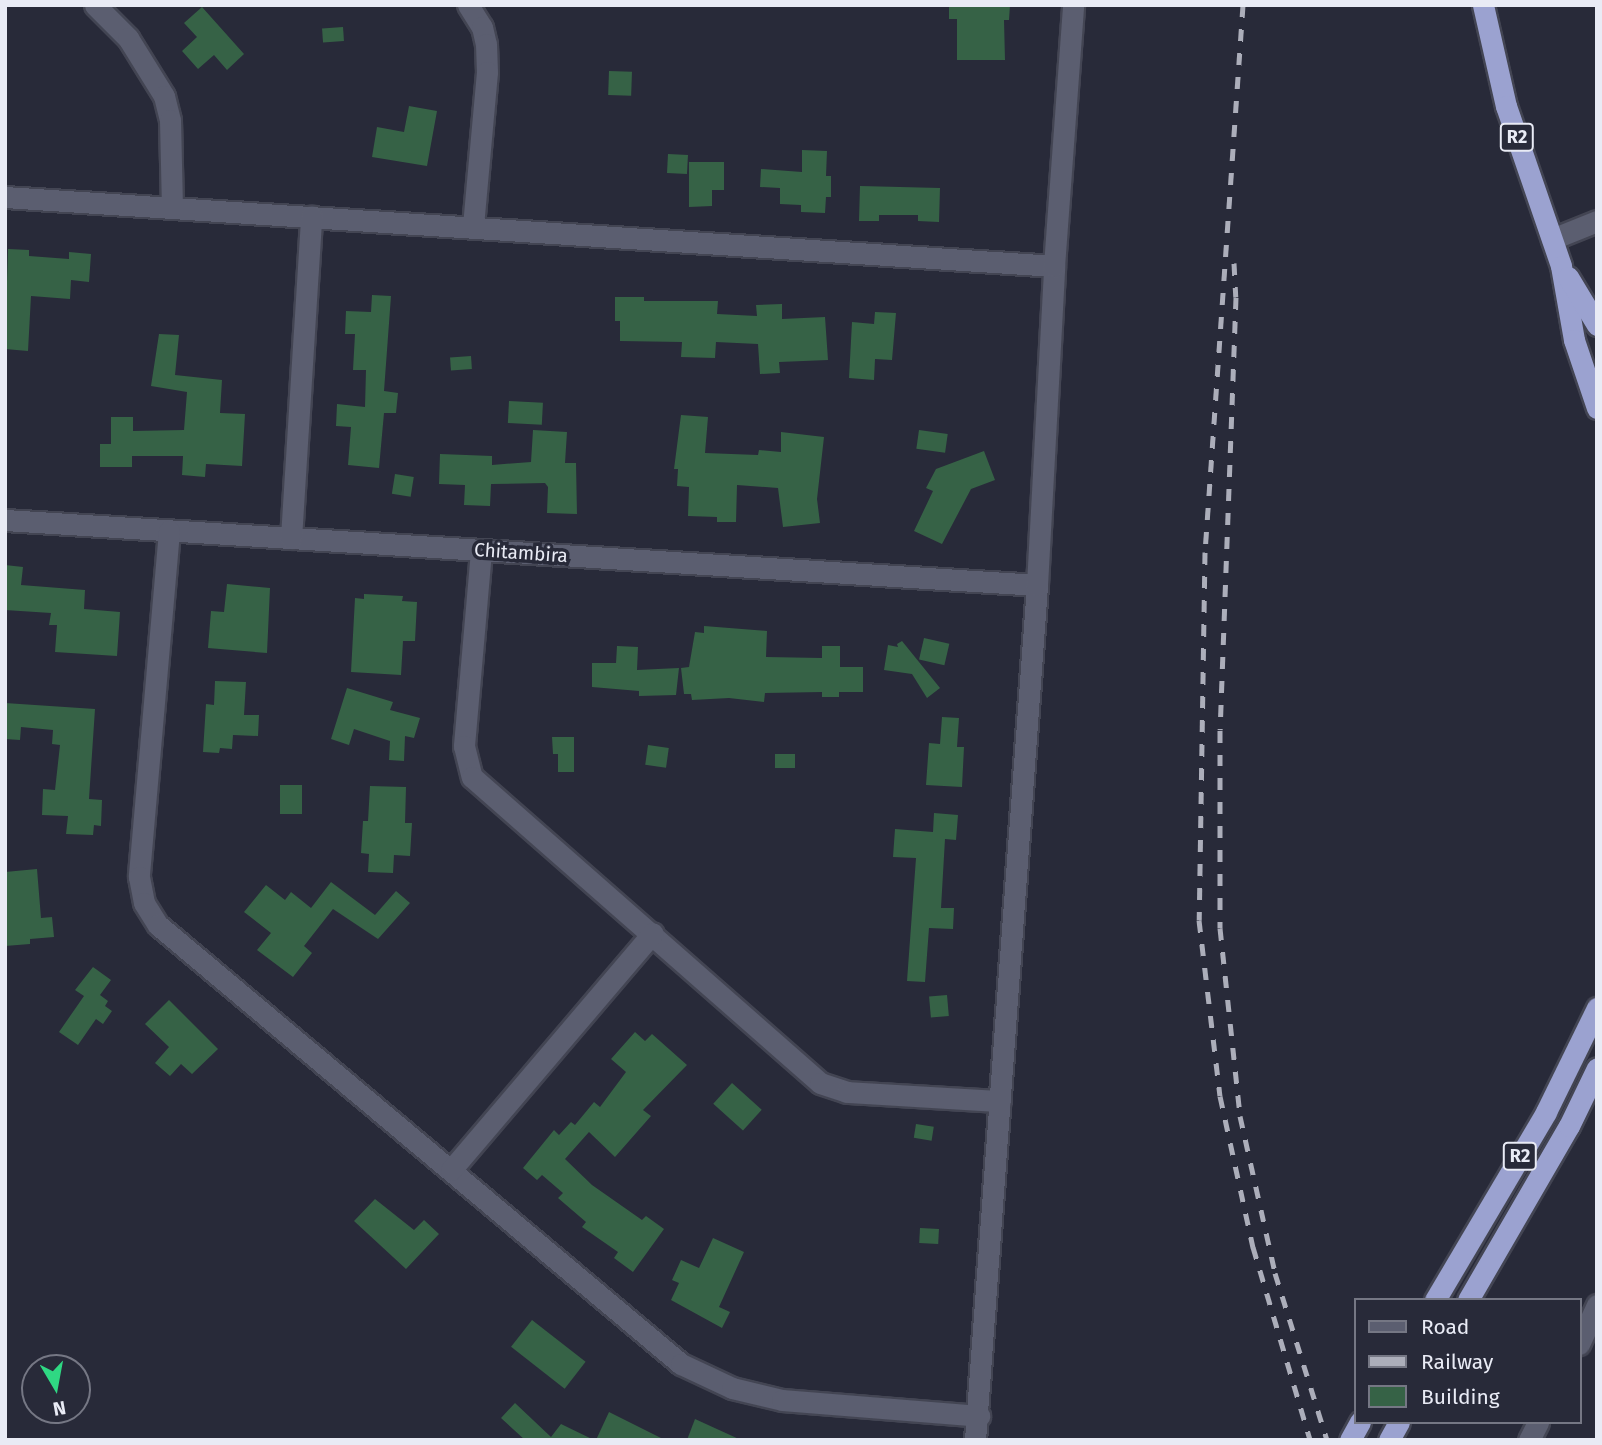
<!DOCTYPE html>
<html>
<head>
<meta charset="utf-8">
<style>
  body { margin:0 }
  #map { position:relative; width:1602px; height:1445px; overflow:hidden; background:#282a39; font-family:"Fira Sans",sans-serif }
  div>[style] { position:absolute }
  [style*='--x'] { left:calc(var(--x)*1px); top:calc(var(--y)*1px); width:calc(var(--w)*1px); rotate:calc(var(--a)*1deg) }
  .building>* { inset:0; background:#366246; transform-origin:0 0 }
  .roads { filter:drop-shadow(2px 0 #434553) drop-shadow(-2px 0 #434553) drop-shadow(0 2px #434553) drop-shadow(0 -2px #434553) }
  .minor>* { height:21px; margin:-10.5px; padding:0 10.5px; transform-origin:10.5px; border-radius:10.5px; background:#5b5e70 }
  .highway>* { height:21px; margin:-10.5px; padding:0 10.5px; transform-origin:10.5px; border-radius:10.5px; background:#9ba2d0 }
  .rail>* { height:5px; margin-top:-2.5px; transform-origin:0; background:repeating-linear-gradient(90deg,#acaeba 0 12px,transparent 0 24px) }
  span { translate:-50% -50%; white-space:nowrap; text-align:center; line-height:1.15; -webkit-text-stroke:7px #282a39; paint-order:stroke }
  .shield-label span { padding:2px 5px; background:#282a39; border:2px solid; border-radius:5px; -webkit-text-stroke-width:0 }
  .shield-label { font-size:18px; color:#e9ebf5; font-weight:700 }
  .street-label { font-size:19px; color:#e9ebf5 }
  .frame { position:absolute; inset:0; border:7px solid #e9ebf5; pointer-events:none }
  .legend { position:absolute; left:1354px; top:1298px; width:228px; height:126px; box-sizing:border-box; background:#282a39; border:2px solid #757784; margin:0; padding:9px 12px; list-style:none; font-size:21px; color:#e9ebf5 }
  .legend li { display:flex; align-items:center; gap:14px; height:35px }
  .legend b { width:35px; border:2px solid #757784 }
  .north { position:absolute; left:21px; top:1354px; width:70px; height:70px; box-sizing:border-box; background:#282a39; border:2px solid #757784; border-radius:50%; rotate:170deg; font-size:19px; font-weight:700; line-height:28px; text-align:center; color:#e9ebf5 }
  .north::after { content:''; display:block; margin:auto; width:24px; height:32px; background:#2fd883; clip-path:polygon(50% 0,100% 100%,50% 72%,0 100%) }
</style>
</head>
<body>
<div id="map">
  <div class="building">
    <i style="clip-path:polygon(949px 5px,1010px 5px,1009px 20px,1004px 20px,1005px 60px,957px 60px,957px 19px,949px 19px)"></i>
    <i style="clip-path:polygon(202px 7px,244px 54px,227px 70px,214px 55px,198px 69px,182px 51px,197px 37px,184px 23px)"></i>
    <i style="left:343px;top:27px;width:14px;height:21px;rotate:86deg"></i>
    <i style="left:609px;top:71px;width:23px;height:24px;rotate:2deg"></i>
    <i style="clip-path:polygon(409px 106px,437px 111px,427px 166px,372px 157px,377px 127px,404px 132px)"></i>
    <i style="clip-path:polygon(802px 150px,827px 151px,826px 176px,831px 176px,831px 197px,826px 197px,825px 213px,801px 212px,801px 205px,780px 204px,780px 188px,760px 187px,761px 169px,802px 172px)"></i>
    <i style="left:668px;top:154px;width:20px;height:19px;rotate:3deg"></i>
    <i style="clip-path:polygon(689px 162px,724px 162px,724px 190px,712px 190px,712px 206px,689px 207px)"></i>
    <i style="clip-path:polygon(860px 186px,940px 188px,939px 222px,918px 221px,918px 215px,879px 215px,879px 221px,859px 221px)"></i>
    <i style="clip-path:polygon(8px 249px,29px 250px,29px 256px,69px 259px,69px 252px,91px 254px,89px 282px,71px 280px,70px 299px,31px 296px,28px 351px,5px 349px)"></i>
    <i style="clip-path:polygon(372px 295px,391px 296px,384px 391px,398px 393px,396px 413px,384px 413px,379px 468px,348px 465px,351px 427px,336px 426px,337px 404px,365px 407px,366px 370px,353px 370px,355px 334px,345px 334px,346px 311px,371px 312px)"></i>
    <i style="clip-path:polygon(615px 297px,644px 297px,644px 301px,718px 301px,717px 314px,757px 316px,756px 305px,782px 304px,782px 319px,825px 317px,828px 360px,779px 362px,780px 373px,760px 374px,758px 344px,716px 342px,715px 358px,681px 357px,682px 342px,620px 341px,620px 321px,615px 321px)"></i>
    <i style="clip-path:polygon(875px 312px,896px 313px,892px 360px,875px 359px,874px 380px,849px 378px,852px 322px,874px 324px)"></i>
    <i style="clip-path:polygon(159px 334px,179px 335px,175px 375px,222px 380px,220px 413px,245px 414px,242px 466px,206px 464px,205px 477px,182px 475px,183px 456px,132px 456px,132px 467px,100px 467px,100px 444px,111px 444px,111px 417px,133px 417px,133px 431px,184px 430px,187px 392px,151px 386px)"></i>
    <i style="left:471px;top:356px;width:13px;height:21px;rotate:86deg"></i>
    <i style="left:509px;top:401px;width:34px;height:22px;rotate:3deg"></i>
    <i style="clip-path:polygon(681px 415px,708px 417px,705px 453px,758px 455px,759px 450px,781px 452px,781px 432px,824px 437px,817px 499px,820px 523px,783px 527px,778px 488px,737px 485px,736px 522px,717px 522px,717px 517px,688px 516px,689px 487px,677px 486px,678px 469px,674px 469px)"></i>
    <i style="clip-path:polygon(533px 430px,567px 432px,565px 463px,576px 463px,577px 514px,547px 513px,548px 487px,545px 483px,491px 484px,490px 506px,464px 505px,465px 485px,439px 484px,440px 454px,492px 456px,492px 465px,531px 462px)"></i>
    <i style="left:919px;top:430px;width:29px;height:19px;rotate:8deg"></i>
    <i style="clip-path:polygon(984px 451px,995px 480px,971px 489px,942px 544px,914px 531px,933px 491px,926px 488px,936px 469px)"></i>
    <i style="left:395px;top:474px;width:19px;height:20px;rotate:9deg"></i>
    <i style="clip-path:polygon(5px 565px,23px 567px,21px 585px,85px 590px,84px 609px,120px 612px,117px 656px,55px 652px,57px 625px,49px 625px,51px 613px,5px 610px)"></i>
    <i style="clip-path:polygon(227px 584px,270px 588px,267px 653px,208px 648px,211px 611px,224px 612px)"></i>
    <i style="clip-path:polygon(364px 594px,403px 596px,402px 601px,417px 602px,415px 641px,403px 641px,401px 675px,351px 672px,355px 598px,364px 599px)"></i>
    <i style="clip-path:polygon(704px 626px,767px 631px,766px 657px,822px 658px,822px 646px,840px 646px,840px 667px,863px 667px,863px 692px,839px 692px,839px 697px,822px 697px,822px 692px,765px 693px,764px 702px,729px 698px,692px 700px,691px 694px,684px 694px,681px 668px,689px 667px,695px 632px,704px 633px)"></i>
    <i style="left:924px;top:638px;width:26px;height:22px;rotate:13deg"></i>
    <i style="clip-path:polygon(902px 641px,940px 688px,927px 698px,912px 674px,884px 670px,888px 645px,898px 647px,897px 644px)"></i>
    <i style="clip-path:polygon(617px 646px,638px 647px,637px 670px,679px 668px,676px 695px,639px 696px,639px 691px,592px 687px,592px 663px,616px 663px)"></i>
    <i style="clip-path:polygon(215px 681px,246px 682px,244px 715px,259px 715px,258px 736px,233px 735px,232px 749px,220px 748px,219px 753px,203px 752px,206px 704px,214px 705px)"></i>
    <i style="clip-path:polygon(347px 688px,393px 702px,390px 710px,420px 718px,414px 738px,405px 736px,404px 761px,389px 760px,390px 741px,354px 729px,349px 745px,331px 739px)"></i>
    <i style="clip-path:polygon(5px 703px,95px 709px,89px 799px,102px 800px,101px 826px,94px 825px,93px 835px,66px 834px,68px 816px,42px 815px,43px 789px,55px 790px,60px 745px,52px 744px,53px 730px,21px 727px,20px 740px,5px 739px)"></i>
    <i style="clip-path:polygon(942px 717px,959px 718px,957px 747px,964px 747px,962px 787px,926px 785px,929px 743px,940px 744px)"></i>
    <i style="clip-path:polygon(552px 737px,574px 737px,574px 772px,558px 772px,558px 754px,553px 754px)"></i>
    <i style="left:648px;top:745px;width:21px;height:20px;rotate:8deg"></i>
    <i style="left:775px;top:754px;width:20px;height:14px"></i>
    <i style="left:302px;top:785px;width:29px;height:22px;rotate:90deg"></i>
    <i style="clip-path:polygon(370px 786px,406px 787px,405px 823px,412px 823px,410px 856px,394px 855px,393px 873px,368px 872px,369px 854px,361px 853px,363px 821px,368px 821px)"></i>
    <i style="clip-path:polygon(934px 813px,958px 815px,956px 840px,945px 839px,941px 908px,954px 908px,953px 929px,929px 928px,925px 982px,907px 981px,916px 858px,893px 857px,895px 829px,933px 832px)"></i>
    <i style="clip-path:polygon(37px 869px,41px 918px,52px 917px,54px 937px,30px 939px,30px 944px,5px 946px,5px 872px)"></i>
    <i style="clip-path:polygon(331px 882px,375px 915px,396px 891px,410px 903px,378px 939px,333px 909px,304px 946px,312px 953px,293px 977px,257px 950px,271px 933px,244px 912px,266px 885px,285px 900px,291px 892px,311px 908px)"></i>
    <i style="clip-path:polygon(93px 967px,111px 980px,100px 995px,108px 1001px,105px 1006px,112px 1011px,103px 1024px,96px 1019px,78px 1045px,59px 1032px,84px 996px,75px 990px)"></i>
    <i style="left:947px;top:995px;width:21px;height:18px;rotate:85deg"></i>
    <i style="clip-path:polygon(169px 1000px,218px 1049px,192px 1074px,181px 1064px,170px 1076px,155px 1063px,169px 1047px,145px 1024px)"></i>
    <i style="clip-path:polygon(635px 1032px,645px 1041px,652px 1034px,687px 1065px,643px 1110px,651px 1116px,615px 1157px,589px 1132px,565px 1159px,592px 1185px,642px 1220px,646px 1216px,664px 1229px,633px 1272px,614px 1258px,618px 1252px,582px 1227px,586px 1222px,558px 1198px,563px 1193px,542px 1175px,537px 1180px,523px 1168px,554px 1130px,559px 1135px,571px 1122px,575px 1125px,594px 1102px,600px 1107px,626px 1072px,611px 1059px)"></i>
    <i style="left:732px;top:1083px;width:40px;height:28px;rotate:42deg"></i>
    <i style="left:916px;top:1124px;width:18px;height:14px;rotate:9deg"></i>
    <i style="clip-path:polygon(375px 1199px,414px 1230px,424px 1220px,439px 1234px,406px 1269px,354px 1221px)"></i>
    <i style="left:920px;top:1228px;width:19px;height:15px;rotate:3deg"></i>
    <i style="clip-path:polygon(713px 1238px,744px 1252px,719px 1307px,730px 1312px,722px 1328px,671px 1300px,679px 1283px,672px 1280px,681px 1260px,699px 1268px)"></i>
    <i style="left:532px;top:1320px;width:68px;height:34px;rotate:38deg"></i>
    <i style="clip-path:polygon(515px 1403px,551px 1437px,561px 1424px,594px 1440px,525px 1440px,501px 1418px)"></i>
    <i style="clip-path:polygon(609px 1412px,665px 1440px,596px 1440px)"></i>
    <i style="clip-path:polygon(695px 1419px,741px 1440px,687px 1440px)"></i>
  </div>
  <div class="roads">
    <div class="minor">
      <i style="--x:95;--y:5;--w:47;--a:45"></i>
      <i style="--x:128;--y:38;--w:68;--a:58.2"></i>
      <i style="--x:164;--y:96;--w:25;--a:76"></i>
      <i style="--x:170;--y:120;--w:87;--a:88.7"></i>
      <i style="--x:468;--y:5;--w:26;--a:58"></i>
      <i style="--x:482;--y:27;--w:17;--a:77"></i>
      <i style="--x:486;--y:44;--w:28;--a:88"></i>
      <i style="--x:487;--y:72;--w:156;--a:95.2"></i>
      <i style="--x:5;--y:197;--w:1051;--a:3.76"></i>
      <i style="--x:1552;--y:239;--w:48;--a:-21.8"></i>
      <i style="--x:5;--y:520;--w:1034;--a:3.6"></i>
      <i style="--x:169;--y:531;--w:347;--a:95"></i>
      <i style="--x:139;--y:877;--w:26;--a:79"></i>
      <i style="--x:144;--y:903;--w:26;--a:58"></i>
      <i style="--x:158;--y:925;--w:683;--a:40.01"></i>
      <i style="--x:681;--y:1364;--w:56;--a:25.2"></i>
      <i style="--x:732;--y:1388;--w:51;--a:13.5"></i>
      <i style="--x:782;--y:1400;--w:198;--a:4.6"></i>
      <i style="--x:291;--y:538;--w:322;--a:-86.4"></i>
      <i style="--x:481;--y:551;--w:196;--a:95"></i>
      <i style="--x:464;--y:746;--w:32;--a:76"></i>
      <i style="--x:472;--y:777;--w:463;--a:41.3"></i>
      <i style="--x:820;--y:1083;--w:28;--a:18"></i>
      <i style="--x:847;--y:1092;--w:153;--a:3.4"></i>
      <i style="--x:451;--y:1170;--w:311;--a:-49.6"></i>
      <i style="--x:1579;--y:1344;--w:43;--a:-65.2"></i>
      <i style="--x:975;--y:1440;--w:857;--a:-85.85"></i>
      <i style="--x:1037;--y:585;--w:319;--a:-86.9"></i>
      <i style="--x:1054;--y:266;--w:262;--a:-85.8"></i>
      <i style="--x:1529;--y:1440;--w:20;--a:-63"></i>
    </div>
    <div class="highway">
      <i style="--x:1483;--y:5;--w:104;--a:77.2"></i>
      <i style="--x:1506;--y:106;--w:169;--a:71"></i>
      <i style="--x:1561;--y:266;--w:75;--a:80"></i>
      <i style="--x:1574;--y:340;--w:72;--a:71.3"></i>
      <i style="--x:1568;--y:277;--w:56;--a:58.9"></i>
      <i style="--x:1435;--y:1300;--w:218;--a:-59.4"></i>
      <i style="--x:1546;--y:1112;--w:116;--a:-63.9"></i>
      <i style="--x:1468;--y:1300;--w:201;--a:-59.9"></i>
      <i style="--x:1569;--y:1126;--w:64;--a:-64.2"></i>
      <i style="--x:1350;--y:1440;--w:21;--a:-61"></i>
      <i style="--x:1389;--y:1440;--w:21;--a:-61"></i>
    </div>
  </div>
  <div class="rail">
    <i style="--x:1243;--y:5;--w:548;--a:93.97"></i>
    <i style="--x:1205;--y:552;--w:368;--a:90.9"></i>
    <i style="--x:1199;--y:920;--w:177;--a:83.2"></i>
    <i style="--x:1220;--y:1096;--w:155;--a:77.7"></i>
    <i style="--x:1253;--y:1247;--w:201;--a:73.5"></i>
    <i style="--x:1234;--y:263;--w:34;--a:87"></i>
    <i style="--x:1236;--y:297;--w:433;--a:92.1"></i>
    <i style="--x:1220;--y:730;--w:198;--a:90"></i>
    <i style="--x:1220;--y:928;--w:189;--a:83.9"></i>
    <i style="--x:1240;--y:1116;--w:161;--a:77.4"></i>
    <i style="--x:1275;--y:1273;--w:175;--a:72.7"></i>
  </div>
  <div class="shield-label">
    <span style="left:1517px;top:137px">R2</span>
    <span style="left:1520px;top:1156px">R2</span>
  </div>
  <div class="street-label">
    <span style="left:521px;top:553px;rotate:4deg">Chitambira</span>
  </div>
  <div class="frame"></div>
  <ul class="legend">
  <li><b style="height:9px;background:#5b5e70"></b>Road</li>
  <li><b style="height:9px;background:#acaeba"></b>Railway</li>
  <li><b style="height:19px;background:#366246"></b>Building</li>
  </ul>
  <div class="north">N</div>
</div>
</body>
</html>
